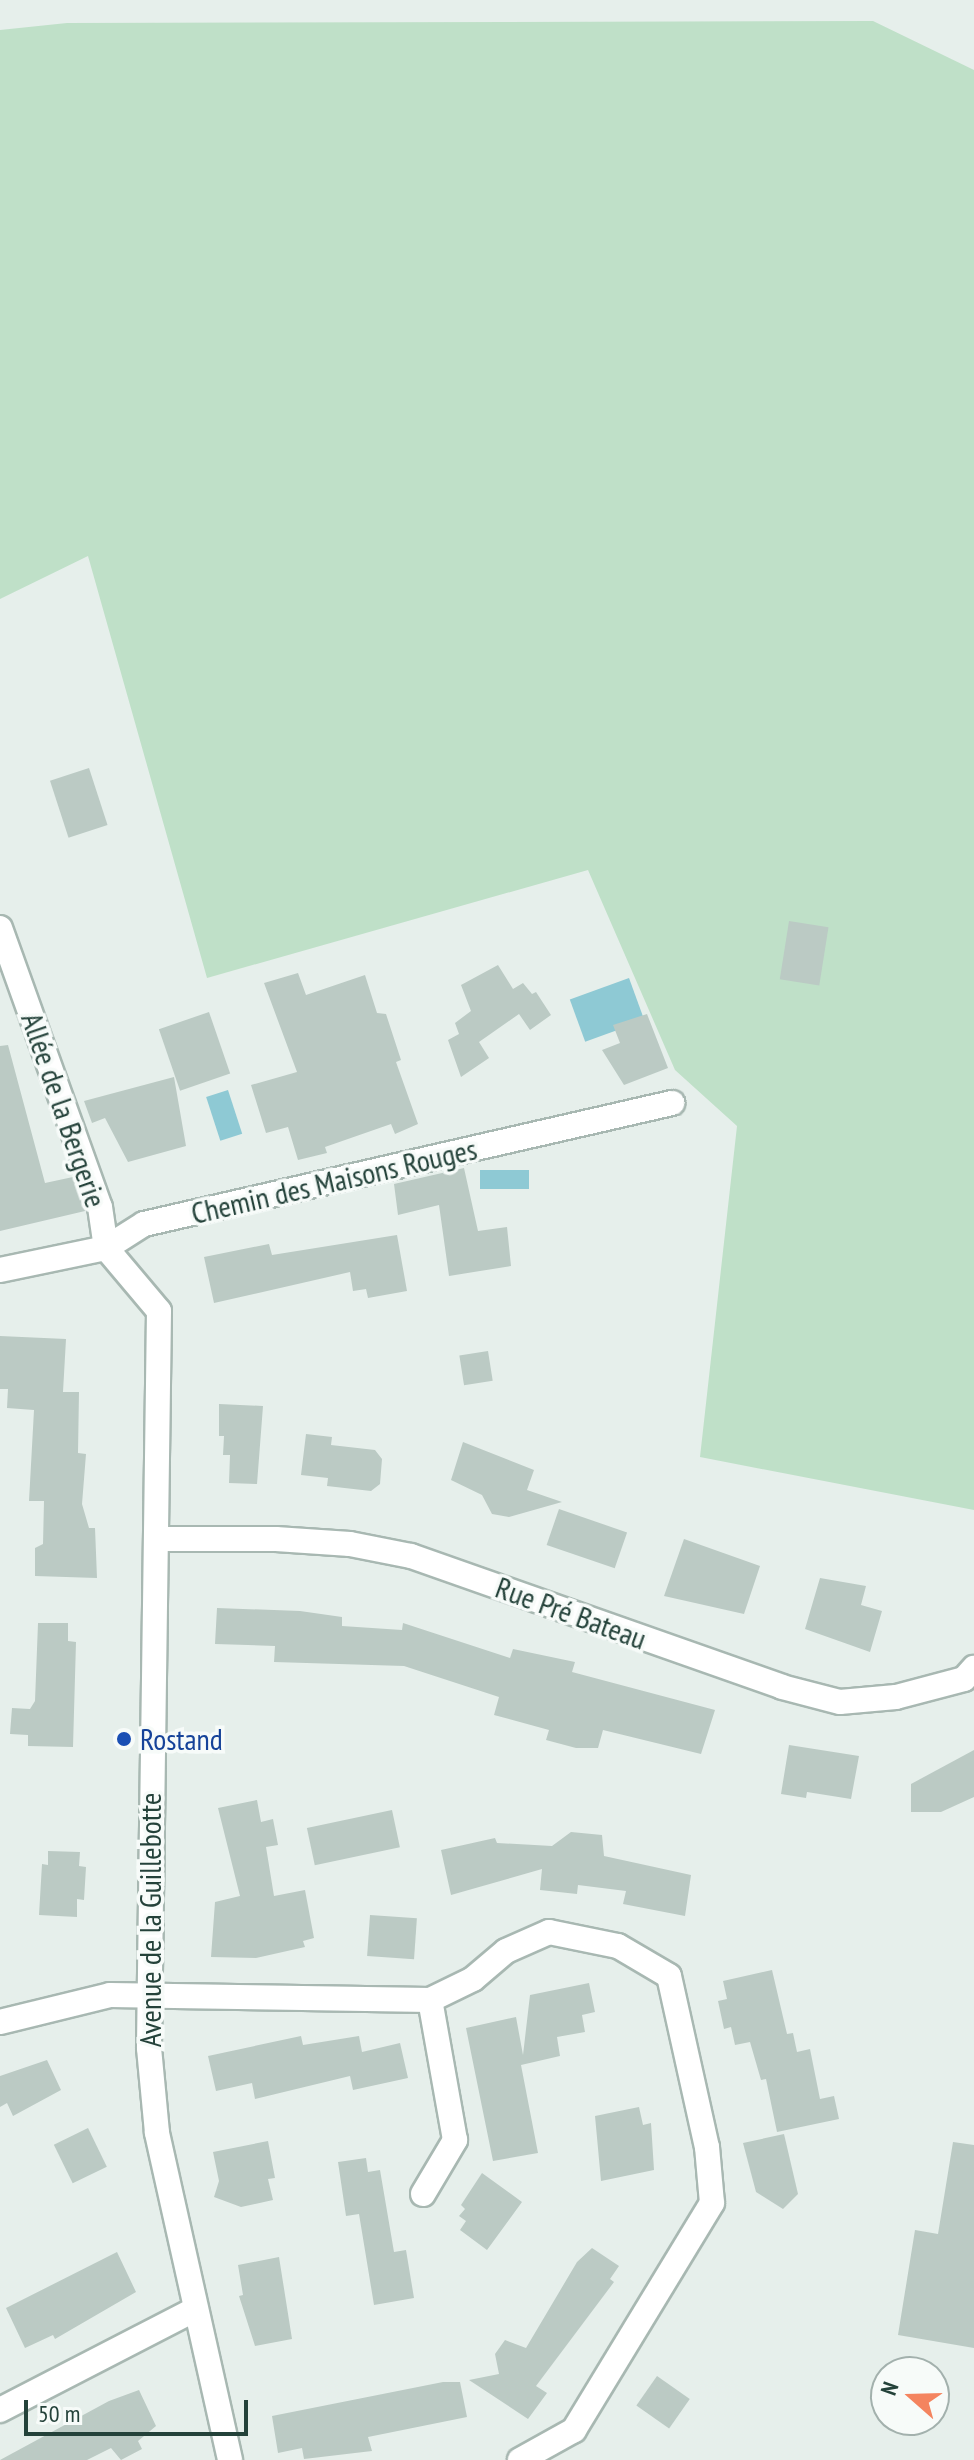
<!DOCTYPE html>
<html>
<head>
<meta charset="utf-8">
<style>
  body { margin:0 }
  #map { position:relative; width:974px; height:2460px; overflow:hidden; background:#e6efeb; font-family:"PT Sans Narrow",sans-serif }
  div>[style] { position:absolute }
  [style*='--x'] { left:calc(var(--x)*1px); top:calc(var(--y)*1px); width:calc(var(--w)*1px); rotate:calc(var(--a)*1deg) }
  .green>* { inset:0; background:#bfe0c8 }
  .water>* { inset:0; background:#8ec9d4; transform-origin:0 0 }
  .building>* { inset:0; background:#bbcac4; transform-origin:0 0 }
  .roads { filter:drop-shadow(2px 0 #a8b8b2) drop-shadow(-2px 0 #a8b8b2) drop-shadow(0 2px #a8b8b2) drop-shadow(0 -2px #a8b8b2) }
  .minor>* { height:24px; margin:-12px; padding:0 12px; transform-origin:12px; border-radius:12px; background:#fff }
  .dots>* { width:22px; height:22px; translate:-50% -50%; box-sizing:border-box; border:4px solid #f7fbf9; border-radius:50% }
  span { translate:-50% -50%; white-space:nowrap; text-align:center; line-height:1.15; -webkit-text-stroke:7px #f7fbf9; paint-order:stroke }
  .street-label { font-size:30px; color:#24423a }
  .transit-label { font-size:30px; color:#164399 }
  .left { translate:0 -50%; text-align:left }
  .north { position:absolute; left:870px; top:2356px; width:80px; height:80px; box-sizing:border-box; background:#f7fbf9; border:2px solid #a3b1ad; border-radius:50%; rotate:290deg; font-size:22px; font-weight:700; line-height:32px; text-align:center; color:#24423a }
  .north::after { content:''; display:block; margin:auto; width:28px; height:36px; background:#f4845f; clip-path:polygon(50% 0,100% 100%,50% 72%,0 100%) }
  .scale { position:absolute; left:24px; top:2400px; width:224px; height:36px; box-sizing:border-box; border:4px solid #24423a; border-top:0; padding-left:10px; font-size:24px; line-height:28px; white-space:nowrap; color:#24423a; -webkit-text-stroke:6px #f7fbf9; paint-order:stroke }
</style>
</head>
<body>
<div id="map">
  <div class="green">
    <i style="clip-path:polygon(873px 21px,974px 70px,974px 1510px,700px 1457px,737px 1126px,675px 1070px,588px 870px,207px 978px,88px 556px,0 599px,0 30px,67px 23px)"></i>
  </div>
  <div class="water">
    <i style="left:629px;top:978px;width:45px;height:63px;rotate:70deg"></i>
    <i style="left:228px;top:1090px;width:46px;height:23px;rotate:72deg"></i>
    <i style="left:480px;top:1170px;width:49px;height:19px"></i>
  </div>
  <div class="building">
    <i style="left:89px;top:768px;width:60px;height:41px;rotate:72deg"></i>
    <i style="left:789px;top:921px;width:40px;height:59px;rotate:9deg"></i>
    <i style="clip-path:polygon(498px 965px,513px 989px,523px 983px,532px 994px,536px 992px,551px 1015px,530px 1030px,519px 1014px,479px 1042px,489px 1058px,461px 1077px,448px 1040px,459px 1034px,455px 1023px,471px 1011px,461px 985px)"></i>
    <i style="clip-path:polygon(298px 973px,306px 995px,365px 975px,377px 1013px,386px 1014px,401px 1060px,396px 1062px,418px 1124px,395px 1134px,391px 1124px,325px 1147px,327px 1153px,298px 1160px,288px 1127px,266px 1133px,251px 1085px,297px 1072px,264px 983px)"></i>
    <i style="left:209px;top:1012px;width:65px;height:53px;rotate:71deg"></i>
    <i style="clip-path:polygon(647px 1014px,668px 1068px,624px 1085px,602px 1050px,620px 1043px,613px 1025px)"></i>
    <i style="clip-path:polygon(8px 1045px,45px 1183px,73px 1177px,85px 1211px,0 1231px,0 1046px)"></i>
    <i style="clip-path:polygon(174px 1077px,186px 1146px,128px 1162px,105px 1118px,92px 1123px,84px 1101px)"></i>
    <i style="clip-path:polygon(464px 1168px,478px 1231px,507px 1227px,511px 1266px,449px 1276px,439px 1205px,398px 1215px,394px 1184px)"></i>
    <i style="clip-path:polygon(397px 1235px,407px 1291px,368px 1298px,366px 1289px,353px 1291px,350px 1272px,214px 1303px,204px 1257px,269px 1244px,272px 1255px)"></i>
    <i style="clip-path:polygon(0 1336px,66px 1339px,63px 1392px,79px 1392px,78px 1453px,86px 1454px,82px 1504px,89px 1528px,95px 1528px,97px 1578px,35px 1576px,35px 1548px,43px 1544px,44px 1501px,29px 1501px,34px 1410px,7px 1408px,8px 1389px,0 1389px)"></i>
    <i style="left:488px;top:1351px;width:30px;height:29px;rotate:81deg"></i>
    <i style="clip-path:polygon(219px 1404px,263px 1406px,257px 1484px,229px 1483px,230px 1455px,223px 1455px,224px 1436px,219px 1436px)"></i>
    <i style="clip-path:polygon(306px 1434px,332px 1437px,331px 1445px,375px 1450px,382px 1459px,380px 1484px,371px 1491px,327px 1486px,328px 1478px,301px 1475px)"></i>
    <i style="clip-path:polygon(463px 1442px,534px 1470px,527px 1490px,562px 1502px,509px 1517px,492px 1514px,482px 1495px,451px 1480px)"></i>
    <i style="left:559px;top:1509px;width:72px;height:38px;rotate:19deg"></i>
    <i style="clip-path:polygon(684px 1539px,760px 1566px,744px 1614px,664px 1596px)"></i>
    <i style="clip-path:polygon(820px 1578px,866px 1586px,861px 1605px,882px 1611px,870px 1652px,805px 1629px)"></i>
    <i style="clip-path:polygon(217px 1608px,300px 1611px,342px 1617px,342px 1626px,402px 1630px,403px 1623px,510px 1658px,513px 1649px,575px 1662px,572px 1672px,715px 1710px,701px 1754px,603px 1730px,598px 1748px,576px 1748px,546px 1740px,549px 1730px,494px 1715px,499px 1697px,404px 1666px,274px 1662px,275px 1646px,215px 1644px)"></i>
    <i style="clip-path:polygon(38px 1623px,68px 1623px,68px 1641px,76px 1642px,73px 1747px,28px 1746px,28px 1735px,10px 1734px,12px 1708px,30px 1709px,35px 1701px)"></i>
    <i style="clip-path:polygon(789px 1745px,859px 1756px,851px 1799px,807px 1792px,806px 1798px,781px 1794px)"></i>
    <i style="clip-path:polygon(974px 1750px,974px 1797px,941px 1812px,911px 1812px,911px 1784px)"></i>
    <i style="clip-path:polygon(257px 1800px,261px 1822px,273px 1819px,278px 1845px,266px 1847px,274px 1896px,305px 1890px,314px 1938px,303px 1941px,305px 1947px,256px 1958px,211px 1957px,215px 1902px,240px 1896px,218px 1808px)"></i>
    <i style="left:392px;top:1810px;width:38px;height:87px;rotate:78deg"></i>
    <i style="clip-path:polygon(571px 1832px,602px 1835px,604px 1856px,691px 1875px,685px 1916px,623px 1904px,626px 1891px,578px 1885px,577px 1894px,540px 1890px,542px 1869px,451px 1895px,441px 1850px,495px 1838px,497px 1843px,552px 1846px)"></i>
    <i style="clip-path:polygon(48px 1851px,80px 1852px,79px 1866px,86px 1867px,84px 1900px,77px 1899px,77px 1917px,39px 1915px,42px 1864px,48px 1865px)"></i>
    <i style="left:370px;top:1915px;width:47px;height:41px;rotate:4deg"></i>
    <i style="clip-path:polygon(772px 1970px,787px 2034px,793px 2033px,797px 2052px,810px 2049px,820px 2099px,834px 2096px,839px 2119px,777px 2132px,766px 2079px,761px 2080px,750px 2042px,735px 2045px,731px 2027px,724px 2029px,718px 2001px,727px 1999px,723px 1981px)"></i>
    <i style="clip-path:polygon(589px 1983px,595px 2012px,582px 2015px,585px 2032px,557px 2037px,560px 2056px,521px 2065px,538px 2153px,493px 2161px,466px 2028px,516px 2017px,523px 2055px,530px 1995px)"></i>
    <i style="clip-path:polygon(301px 2036px,303px 2045px,359px 2036px,362px 2052px,400px 2043px,408px 2078px,353px 2090px,350px 2076px,255px 2099px,252px 2083px,216px 2091px,208px 2056px)"></i>
    <i style="clip-path:polygon(47px 2060px,61px 2090px,13px 2116px,7px 2103px,0 2107px,0 2076px)"></i>
    <i style="clip-path:polygon(639px 2107px,643px 2125px,651px 2123px,654px 2170px,601px 2181px,595px 2116px)"></i>
    <i style="left:88px;top:2128px;width:43px;height:38px;rotate:64deg"></i>
    <i style="clip-path:polygon(784px 2134px,798px 2194px,783px 2209px,756px 2192px,743px 2143px)"></i>
    <i style="clip-path:polygon(268px 2141px,275px 2178px,268px 2179px,273px 2200px,241px 2207px,214px 2197px,219px 2181px,213px 2152px)"></i>
    <i style="clip-path:polygon(953px 2142px,974px 2145px,974px 2348px,898px 2335px,915px 2230px,938px 2234px)"></i>
    <i style="clip-path:polygon(366px 2158px,368px 2172px,380px 2170px,394px 2252px,406px 2250px,414px 2298px,374px 2305px,359px 2214px,346px 2216px,338px 2162px)"></i>
    <i style="clip-path:polygon(482px 2173px,522px 2202px,487px 2250px,460px 2230px,466px 2221px,459px 2216px,465px 2209px,461px 2205px)"></i>
    <i style="clip-path:polygon(592px 2248px,619px 2266px,610px 2279px,614px 2282px,536px 2386px,547px 2393px,528px 2419px,469px 2380px,499px 2374px,495px 2354px,505px 2340px,526px 2348px,577px 2262px)"></i>
    <i style="clip-path:polygon(117px 2252px,136px 2292px,55px 2339px,53px 2335px,25px 2348px,6px 2308px)"></i>
    <i style="clip-path:polygon(279px 2257px,292px 2339px,255px 2346px,239px 2296px,243px 2295px,238px 2265px)"></i>
    <i style="left:657px;top:2376px;width:40px;height:36px;rotate:35deg"></i>
    <i style="clip-path:polygon(443px 2382px,460px 2382px,467px 2417px,368px 2437px,372px 2451px,304px 2459px,302px 2448px,278px 2453px,272px 2416px)"></i>
    <i style="clip-path:polygon(139px 2390px,156px 2426px,138px 2441px,142px 2449px,121px 2460px,111px 2448px,87px 2460px,0 2460px,109px 2401px)"></i>
  </div>
  <div class="roads">
    <div class="minor">
      <i style="--x:0;--y:928;--w:296;--a:70.3"></i>
      <i style="--x:100;--y:1207;--w:41;--a:81.7"></i>
      <i style="--x:106;--y:1248;--w:82;--a:49.9"></i>
      <i style="--x:159;--y:1311;--w:737;--a:90.78"></i>
      <i style="--x:149;--y:2048;--w:85;--a:84.6"></i>
      <i style="--x:157;--y:2133;--w:335;--a:77.4"></i>
      <i style="--x:0;--y:1270;--w:108;--a:-11.7"></i>
      <i style="--x:106;--y:1248;--w:45;--a:-32.3"></i>
      <i style="--x:144;--y:1224;--w:542;--a:-12.91"></i>
      <i style="--x:157;--y:1539;--w:119;--a:0"></i>
      <i style="--x:276;--y:1539;--w:74;--a:3.9"></i>
      <i style="--x:350;--y:1544;--w:62;--a:11.1"></i>
      <i style="--x:411;--y:1556;--w:393;--a:19.4"></i>
      <i style="--x:782;--y:1687;--w:60;--a:14.5"></i>
      <i style="--x:840;--y:1702;--w:56;--a:-5.1"></i>
      <i style="--x:896;--y:1697;--w:70;--a:-14.8"></i>
      <i style="--x:964;--y:1679;--w:15;--a:-48"></i>
      <i style="--x:0;--y:2022;--w:113;--a:-13.8"></i>
      <i style="--x:110;--y:1995;--w:320;--a:0.9"></i>
      <i style="--x:430;--y:2000;--w:48;--a:-26"></i>
      <i style="--x:473;--y:1979;--w:43;--a:-40.3"></i>
      <i style="--x:506;--y:1951;--w:47;--a:-23.8"></i>
      <i style="--x:549;--y:1932;--w:70;--a:11.5"></i>
      <i style="--x:618;--y:1946;--w:59;--a:30.5"></i>
      <i style="--x:669;--y:1976;--w:175;--a:77.5"></i>
      <i style="--x:707;--y:2147;--w:56;--a:84.9"></i>
      <i style="--x:712;--y:2203;--w:266;--a:121.3"></i>
      <i style="--x:574;--y:2430;--w:62;--a:150.9"></i>
      <i style="--x:423;--y:2194;--w:63;--a:-59.3"></i>
      <i style="--x:455;--y:2140;--w:142;--a:-100.1"></i>
      <i style="--x:0;--y:2410;--w:220;--a:-27.3"></i>
    </div>
  </div>
  <div class="dots">
    <i style="left:124px;top:1739px;background:#1a4fb4"></i>
  </div>
  <div class="street-label">
    <span style="left:64px;top:1110px;rotate:71deg">Allée de la Bergerie</span>
    <span style="left:334px;top:1181px;rotate:-13deg">Chemin des Maisons Rouges</span>
    <span style="left:571px;top:1613px;rotate:20deg">Rue Pré Bateau</span>
    <span style="left:150px;top:1920px;rotate:-90deg">Avenue de la Guillebotte</span>
  </div>
  <div class="transit-label">
    <span class="left" style="left:140px;top:1739px">Rostand</span>
  </div>
  <div class="north">N</div>
  <div class="scale">50 m</div>
</div>
</body>
</html>
